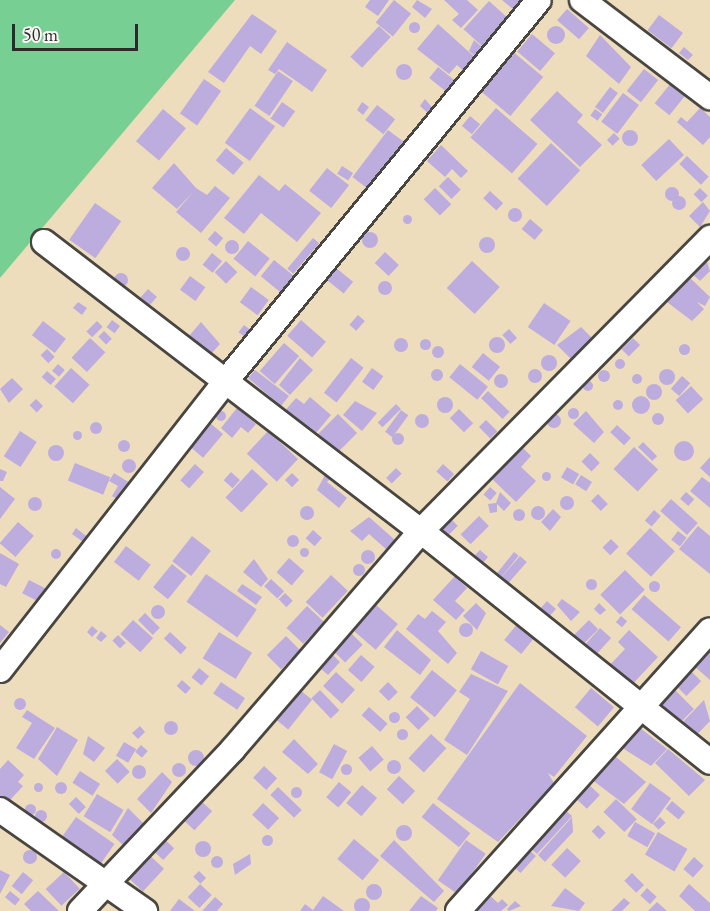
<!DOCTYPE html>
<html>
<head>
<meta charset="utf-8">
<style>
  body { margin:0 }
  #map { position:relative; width:710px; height:911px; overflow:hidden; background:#eeddbc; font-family:"EB Garamond",serif }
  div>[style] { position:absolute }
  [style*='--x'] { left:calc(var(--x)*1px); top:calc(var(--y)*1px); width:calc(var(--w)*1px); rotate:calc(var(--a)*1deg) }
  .green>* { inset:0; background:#78cf94 }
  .building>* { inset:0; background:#bdacde; transform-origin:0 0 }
  .round { border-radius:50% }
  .roads { filter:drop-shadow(2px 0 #484641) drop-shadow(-2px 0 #484641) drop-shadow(0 2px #484641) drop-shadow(0 -2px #484641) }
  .minor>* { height:24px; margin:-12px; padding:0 12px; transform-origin:12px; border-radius:12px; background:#fff }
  span { translate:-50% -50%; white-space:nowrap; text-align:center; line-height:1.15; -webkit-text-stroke:4.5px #f6f6f2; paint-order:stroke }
  .scale { position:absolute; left:12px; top:24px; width:126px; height:27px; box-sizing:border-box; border:3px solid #2b2b2b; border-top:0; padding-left:8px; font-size:18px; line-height:21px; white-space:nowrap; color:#2b2b2b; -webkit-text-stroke:4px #f6f6f2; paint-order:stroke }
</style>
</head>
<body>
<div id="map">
  <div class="green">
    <i style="clip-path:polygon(0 0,235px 0,0 278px)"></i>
  </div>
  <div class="building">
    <i style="clip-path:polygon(370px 0,389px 0,378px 16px,365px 7px)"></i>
    <i style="left:394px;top:0;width:22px;height:29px;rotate:39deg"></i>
    <i style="clip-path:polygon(417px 0,432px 9px,425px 18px,412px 7px)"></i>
    <i style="clip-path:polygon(444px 0,467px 0,478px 10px,461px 28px,452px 20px,459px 14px)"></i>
    <i style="clip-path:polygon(502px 0,523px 0,514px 10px)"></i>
    <i style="left:489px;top:1px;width:28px;height:38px;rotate:42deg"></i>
    <i style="left:567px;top:9px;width:29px;height:15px;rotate:41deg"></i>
    <i style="clip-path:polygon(252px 14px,277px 31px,261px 54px,250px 46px,224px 83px,208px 72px)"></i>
    <i style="left:659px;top:15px;width:30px;height:19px;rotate:37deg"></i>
    <i class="round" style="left:408.5px;top:21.5px;width:11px;height:11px"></i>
    <i style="clip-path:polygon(438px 24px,479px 61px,467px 74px,457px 65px,449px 74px,417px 49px)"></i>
    <i class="round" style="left:547px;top:26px;width:18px;height:18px"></i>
    <i style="left:379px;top:26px;width:16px;height:42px;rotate:43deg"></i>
    <i style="left:532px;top:34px;width:30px;height:23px;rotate:40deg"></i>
    <i style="clip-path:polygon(600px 35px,631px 67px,619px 84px,586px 56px)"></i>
    <i style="clip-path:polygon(474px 40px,482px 47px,475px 56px,469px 51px)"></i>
    <i style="clip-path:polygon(287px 42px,327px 70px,312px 92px,279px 69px,275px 74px,268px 70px)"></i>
    <i style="clip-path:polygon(684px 47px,693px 55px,688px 60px,679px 53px)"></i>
    <i style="left:511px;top:50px;width:42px;height:51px;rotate:40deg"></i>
    <i class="round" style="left:396px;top:64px;width:16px;height:16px"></i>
    <i style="left:438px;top:67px;width:28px;height:14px;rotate:39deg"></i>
    <i style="left:644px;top:69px;width:18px;height:28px;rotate:38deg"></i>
    <i style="left:278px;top:71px;width:18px;height:42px;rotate:34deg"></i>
    <i style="left:204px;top:79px;width:21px;height:42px;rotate:35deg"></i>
    <i style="left:671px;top:83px;width:19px;height:26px;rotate:39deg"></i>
    <i style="left:610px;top:87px;width:10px;height:25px;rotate:37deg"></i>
    <i style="clip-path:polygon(557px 91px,583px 115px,577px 122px,602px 145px,580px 167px,530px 120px)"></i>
    <i style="left:623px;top:93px;width:20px;height:36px;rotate:37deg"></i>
    <i style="clip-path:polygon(425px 99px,435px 111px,431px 116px,420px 106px)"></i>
    <i style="left:282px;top:102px;width:16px;height:20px;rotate:35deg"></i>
    <i style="clip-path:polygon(362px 102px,369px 107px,363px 115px,357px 110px)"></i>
    <i style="left:377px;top:105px;width:23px;height:19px;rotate:38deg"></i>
    <i style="left:250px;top:108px;width:31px;height:43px;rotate:36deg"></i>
    <i style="left:496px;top:108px;width:55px;height:39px;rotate:41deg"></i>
    <i style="clip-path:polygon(700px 108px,710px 117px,710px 137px,703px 145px,677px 122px,681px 117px,687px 122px)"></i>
    <i style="left:163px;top:109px;width:30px;height:42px;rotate:40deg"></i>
    <i style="left:595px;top:109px;width:9px;height:8px;rotate:36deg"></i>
    <i style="left:470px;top:116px;width:13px;height:13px;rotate:39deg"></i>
    <i class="round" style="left:622px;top:130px;width:16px;height:16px"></i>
    <i style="left:388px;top:130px;width:20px;height:59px;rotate:37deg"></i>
    <i style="left:614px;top:133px;width:8px;height:10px;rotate:45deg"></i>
    <i style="left:669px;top:139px;width:22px;height:38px;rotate:47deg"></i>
    <i style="left:551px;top:143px;width:40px;height:49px;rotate:43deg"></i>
    <i style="clip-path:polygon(441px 145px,468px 171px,461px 178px,452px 169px,445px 177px,427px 161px)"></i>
    <i style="left:226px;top:148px;width:23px;height:16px;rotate:40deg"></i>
    <i style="left:687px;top:156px;width:30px;height:11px;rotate:44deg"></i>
    <i style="clip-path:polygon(174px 163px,196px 188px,207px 195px,215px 186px,230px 198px,201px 233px,176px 212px,193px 192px,177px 209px,152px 188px)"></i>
    <i style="left:342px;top:166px;width:13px;height:9px;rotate:32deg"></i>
    <i style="left:327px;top:168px;width:28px;height:29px;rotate:38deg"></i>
    <i style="clip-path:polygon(259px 175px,279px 191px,285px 184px,321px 213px,297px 242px,261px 213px,244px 234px,224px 218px)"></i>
    <i style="left:448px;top:177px;width:18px;height:13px;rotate:45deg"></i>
    <i class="round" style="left:665px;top:187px;width:14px;height:14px"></i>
    <i style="left:435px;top:188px;width:23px;height:16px;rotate:45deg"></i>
    <i style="left:700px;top:188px;width:11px;height:9px;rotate:45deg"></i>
    <i style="left:490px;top:191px;width:18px;height:10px;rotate:43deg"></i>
    <i class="round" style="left:672px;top:196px;width:14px;height:14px"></i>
    <i style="clip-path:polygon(703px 202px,710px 211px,700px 227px,689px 216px)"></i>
    <i style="left:95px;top:203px;width:32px;height:45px;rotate:35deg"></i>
    <i class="round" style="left:508px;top:208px;width:14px;height:14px"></i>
    <i class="round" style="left:402.5px;top:214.5px;width:9px;height:9px"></i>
    <i style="left:530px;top:219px;width:17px;height:13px;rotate:40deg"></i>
    <i style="left:215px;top:231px;width:11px;height:11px;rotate:41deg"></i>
    <i class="round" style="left:362px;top:232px;width:16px;height:16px"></i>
    <i class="round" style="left:479px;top:237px;width:16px;height:16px"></i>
    <i style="left:313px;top:238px;width:8px;height:40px;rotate:40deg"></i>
    <i class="round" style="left:225px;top:240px;width:14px;height:14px"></i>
    <i style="left:248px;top:241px;width:28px;height:23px;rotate:39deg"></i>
    <i class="round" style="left:176px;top:247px;width:14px;height:14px"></i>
    <i style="left:385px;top:252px;width:19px;height:15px;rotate:43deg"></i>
    <i style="left:212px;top:253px;width:13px;height:15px;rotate:39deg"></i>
    <i style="clip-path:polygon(704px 253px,710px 271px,700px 281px,688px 270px)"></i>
    <i style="left:274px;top:260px;width:26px;height:21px;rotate:39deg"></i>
    <i style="left:226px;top:261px;width:16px;height:16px;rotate:45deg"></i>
    <i style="left:472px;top:261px;width:38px;height:37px;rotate:43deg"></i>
    <i style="left:336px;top:268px;width:22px;height:15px;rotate:39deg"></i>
    <i class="round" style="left:114px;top:273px;width:14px;height:14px"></i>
    <i style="clip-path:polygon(687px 275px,710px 297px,705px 306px,697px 302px,704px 309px,692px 321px,663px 299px)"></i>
    <i style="left:190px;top:276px;width:19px;height:17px;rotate:36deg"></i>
    <i class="round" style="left:378px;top:281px;width:14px;height:14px"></i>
    <i style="left:251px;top:287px;width:22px;height:19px;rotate:36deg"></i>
    <i style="left:148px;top:289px;width:12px;height:11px;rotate:42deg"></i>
    <i style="clip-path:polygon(78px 302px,87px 308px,82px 315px,73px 308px)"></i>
    <i style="left:544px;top:303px;width:32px;height:29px;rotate:34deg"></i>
    <i style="left:358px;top:315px;width:9px;height:13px;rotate:41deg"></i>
    <i style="left:112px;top:320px;width:10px;height:9px;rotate:37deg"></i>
    <i style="left:301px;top:320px;width:33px;height:21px;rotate:41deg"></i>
    <i style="left:43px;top:321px;width:29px;height:18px;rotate:38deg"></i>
    <i style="left:97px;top:321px;width:8px;height:15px;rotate:45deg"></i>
    <i style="clip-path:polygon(201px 322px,220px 344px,211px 354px,189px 336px)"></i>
    <i style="left:244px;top:325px;width:10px;height:9px;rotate:37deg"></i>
    <i style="clip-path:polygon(581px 327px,593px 339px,572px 360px,557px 345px)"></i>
    <i style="left:509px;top:329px;width:12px;height:9px;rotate:48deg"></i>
    <i style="left:104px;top:331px;width:11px;height:8px;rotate:45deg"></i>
    <i class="round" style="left:489px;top:337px;width:16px;height:16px"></i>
    <i style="left:90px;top:338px;width:21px;height:27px;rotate:43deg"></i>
    <i style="left:633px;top:338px;width:10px;height:16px;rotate:45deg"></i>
    <i class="round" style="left:394px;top:338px;width:14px;height:14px"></i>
    <i class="round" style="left:419.5px;top:338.5px;width:11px;height:11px"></i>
    <i style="left:284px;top:343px;width:20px;height:37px;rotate:41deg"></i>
    <i class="round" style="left:678.5px;top:343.5px;width:11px;height:11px"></i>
    <i class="round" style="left:432px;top:346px;width:12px;height:12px"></i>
    <i style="left:47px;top:349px;width:11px;height:9px;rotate:45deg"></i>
    <i style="left:483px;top:353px;width:22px;height:18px;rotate:39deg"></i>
    <i class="round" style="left:541px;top:355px;width:16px;height:16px"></i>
    <i style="clip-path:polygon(300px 358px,313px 370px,290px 395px,279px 385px)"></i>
    <i style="left:351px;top:358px;width:16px;height:44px;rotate:38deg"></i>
    <i class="round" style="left:615px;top:359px;width:10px;height:10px"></i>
    <i style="left:58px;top:364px;width:9px;height:9px;rotate:41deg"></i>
    <i style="left:460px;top:364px;width:36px;height:17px;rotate:39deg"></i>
    <i style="left:71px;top:368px;width:25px;height:25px;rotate:42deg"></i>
    <i style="left:372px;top:368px;width:14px;height:17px;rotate:36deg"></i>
    <i class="round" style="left:528px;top:369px;width:14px;height:14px"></i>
    <i class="round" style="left:431px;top:369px;width:12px;height:12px"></i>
    <i class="round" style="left:659px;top:369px;width:16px;height:16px"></i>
    <i style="clip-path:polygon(255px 370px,289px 396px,281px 406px,248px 378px)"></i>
    <i class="round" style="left:598px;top:370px;width:12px;height:12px"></i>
    <i style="left:47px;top:371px;width:12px;height:8px;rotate:42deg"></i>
    <i class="round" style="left:494px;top:374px;width:14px;height:14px"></i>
    <i class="round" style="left:632px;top:374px;width:10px;height:10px"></i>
    <i style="left:682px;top:376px;width:11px;height:17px;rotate:41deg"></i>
    <i style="clip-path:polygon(12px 378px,23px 389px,9px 403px,0 389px)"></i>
    <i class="round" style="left:583px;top:381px;width:10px;height:10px"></i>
    <i class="round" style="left:646px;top:384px;width:16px;height:16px"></i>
    <i style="left:691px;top:386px;width:18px;height:21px;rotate:47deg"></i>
    <i style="left:488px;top:391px;width:30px;height:10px;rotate:44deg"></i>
    <i class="round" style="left:632px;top:396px;width:18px;height:18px"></i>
    <i style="clip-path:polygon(310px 397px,331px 415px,311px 439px,282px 414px,296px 398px,304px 404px)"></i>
    <i class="round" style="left:437px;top:397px;width:16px;height:16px"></i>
    <i style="left:36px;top:399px;width:10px;height:9px;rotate:45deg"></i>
    <i class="round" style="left:613px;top:400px;width:10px;height:10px"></i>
    <i style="clip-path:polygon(355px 401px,377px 413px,362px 431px,343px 415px)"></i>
    <i style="left:396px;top:404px;width:7px;height:26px;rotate:45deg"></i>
    <i class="round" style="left:567.5px;top:407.5px;width:11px;height:11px"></i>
    <i style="clip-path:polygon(237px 408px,256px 424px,248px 433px,241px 427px,232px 438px,221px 428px)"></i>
    <i style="left:459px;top:409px;width:20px;height:13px;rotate:45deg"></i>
    <i style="left:401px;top:410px;width:9px;height:27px;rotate:36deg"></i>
    <i style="clip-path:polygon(586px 411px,604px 432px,594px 443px,573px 424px)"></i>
    <i class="round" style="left:216px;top:411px;width:10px;height:10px"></i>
    <i class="round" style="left:652px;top:413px;width:12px;height:12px"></i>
    <i class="round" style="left:547px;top:414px;width:14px;height:14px"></i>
    <i style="left:338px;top:414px;width:27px;height:31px;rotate:45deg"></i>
    <i class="round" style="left:415px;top:414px;width:14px;height:14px"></i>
    <i style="left:486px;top:420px;width:16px;height:10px;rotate:45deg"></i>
    <i class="round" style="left:90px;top:422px;width:12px;height:12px"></i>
    <i style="left:210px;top:423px;width:17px;height:31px;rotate:40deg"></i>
    <i style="left:617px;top:425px;width:19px;height:10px;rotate:43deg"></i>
    <i class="round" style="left:72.5px;top:430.5px;width:9px;height:9px"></i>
    <i style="left:20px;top:431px;width:20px;height:30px;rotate:33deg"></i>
    <i style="left:268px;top:431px;width:41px;height:31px;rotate:43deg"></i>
    <i class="round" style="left:392px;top:433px;width:12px;height:12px"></i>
    <i class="round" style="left:118px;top:440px;width:12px;height:12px"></i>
    <i class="round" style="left:674px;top:441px;width:20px;height:20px"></i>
    <i style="left:643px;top:442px;width:20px;height:7px;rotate:45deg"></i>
    <i class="round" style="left:48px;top:445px;width:16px;height:16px"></i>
    <i style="clip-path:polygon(521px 446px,531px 456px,521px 467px,536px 481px,516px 502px,490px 477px)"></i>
    <i style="left:634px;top:447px;width:33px;height:30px;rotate:43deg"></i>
    <i style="left:590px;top:453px;width:14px;height:12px;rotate:45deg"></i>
    <i style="clip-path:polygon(710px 457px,710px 477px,700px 468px)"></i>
    <i class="round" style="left:122px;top:459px;width:14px;height:14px"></i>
    <i style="left:75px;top:463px;width:38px;height:19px;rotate:22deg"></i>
    <i style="left:195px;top:464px;width:12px;height:22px;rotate:42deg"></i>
    <i style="left:443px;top:464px;width:15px;height:10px;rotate:42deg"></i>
    <i style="left:567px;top:467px;width:14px;height:12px;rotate:30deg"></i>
    <i style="left:396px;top:468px;width:8px;height:14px;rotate:45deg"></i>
    <i style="clip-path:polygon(0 469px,7px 472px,3px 481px,0 481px)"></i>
    <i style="left:252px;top:469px;width:22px;height:39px;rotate:43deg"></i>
    <i class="round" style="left:541.5px;top:471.5px;width:9px;height:9px"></i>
    <i style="left:231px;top:472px;width:12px;height:11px;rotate:42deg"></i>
    <i style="clip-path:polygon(114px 473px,130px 483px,120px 501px,112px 496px,118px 486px,109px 481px)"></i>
    <i style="left:292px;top:473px;width:10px;height:10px;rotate:45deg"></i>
    <i style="clip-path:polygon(326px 473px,331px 478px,327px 482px,347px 498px,339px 508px,317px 490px)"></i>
    <i style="left:581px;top:475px;width:13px;height:11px;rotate:32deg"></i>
    <i style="clip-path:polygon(702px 477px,710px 483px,710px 508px,690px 491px)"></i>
    <i style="clip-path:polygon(0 487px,15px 499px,0 519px)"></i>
    <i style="left:490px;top:487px;width:9px;height:10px;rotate:41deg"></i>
    <i style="clip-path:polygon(500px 492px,511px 503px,504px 511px,497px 504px,497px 512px,490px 513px,488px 504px,496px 503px)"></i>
    <i style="left:686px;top:492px;width:11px;height:9px;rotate:41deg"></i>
    <i style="left:598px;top:494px;width:14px;height:10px;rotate:45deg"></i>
    <i class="round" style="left:560px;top:496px;width:14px;height:14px"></i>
    <i class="round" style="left:28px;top:497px;width:14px;height:14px"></i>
    <i style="left:671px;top:499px;width:36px;height:16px;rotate:42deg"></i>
    <i class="round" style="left:300px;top:506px;width:14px;height:14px"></i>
    <i class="round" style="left:531px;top:506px;width:14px;height:14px"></i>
    <i class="round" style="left:513px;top:509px;width:12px;height:12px"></i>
    <i style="clip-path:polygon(553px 509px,561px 517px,550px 531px,541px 522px)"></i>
    <i style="left:654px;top:510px;width:9px;height:14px;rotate:41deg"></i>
    <i style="left:479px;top:516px;width:14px;height:26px;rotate:45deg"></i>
    <i style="clip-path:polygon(369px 517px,395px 540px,387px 550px,369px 534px,362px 541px,350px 531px)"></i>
    <i style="left:450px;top:518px;width:11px;height:18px;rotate:45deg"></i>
    <i style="left:18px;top:522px;width:21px;height:28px;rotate:41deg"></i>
    <i style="clip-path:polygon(698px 526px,710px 536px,710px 574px,679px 549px)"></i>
    <i style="clip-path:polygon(76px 528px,90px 539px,86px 544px,72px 534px)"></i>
    <i style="left:650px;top:528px;width:34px;height:35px;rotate:43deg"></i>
    <i style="left:313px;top:530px;width:12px;height:11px;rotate:42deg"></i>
    <i style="left:678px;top:531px;width:11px;height:11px;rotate:38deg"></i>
    <i class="round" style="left:287px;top:535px;width:12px;height:12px"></i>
    <i style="left:192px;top:536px;width:24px;height:32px;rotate:38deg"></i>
    <i style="left:611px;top:539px;width:11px;height:12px;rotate:45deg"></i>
    <i style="left:126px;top:546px;width:31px;height:20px;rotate:37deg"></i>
    <i class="round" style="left:299.5px;top:547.5px;width:9px;height:9px"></i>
    <i class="round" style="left:51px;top:549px;width:10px;height:10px"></i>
    <i style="clip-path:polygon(480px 550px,488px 557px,483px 563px,475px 555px)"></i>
    <i class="round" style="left:361px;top:550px;width:14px;height:14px"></i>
    <i style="left:514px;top:552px;width:6px;height:33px;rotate:39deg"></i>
    <i style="clip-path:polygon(0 553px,19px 564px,6px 587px,0 584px)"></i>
    <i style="left:520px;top:556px;width:9px;height:33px;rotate:41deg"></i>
    <i style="left:289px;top:558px;width:20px;height:19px;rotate:41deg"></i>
    <i style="clip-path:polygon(254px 559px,268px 579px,261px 587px,243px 572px)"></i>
    <i style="left:172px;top:564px;width:19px;height:30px;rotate:39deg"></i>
    <i class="round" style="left:353px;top:564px;width:12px;height:12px"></i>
    <i style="left:625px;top:570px;width:28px;height:35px;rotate:45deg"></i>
    <i style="left:206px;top:574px;width:62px;height:34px;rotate:35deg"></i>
    <i style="left:331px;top:575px;width:23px;height:37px;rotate:43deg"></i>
    <i style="clip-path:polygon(455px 576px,467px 588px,455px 601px,465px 610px,456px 620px,433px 600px)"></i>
    <i class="round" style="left:585.5px;top:578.5px;width:11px;height:11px"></i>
    <i style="left:271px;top:579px;width:18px;height:10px;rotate:43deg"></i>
    <i style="left:29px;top:580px;width:22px;height:15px;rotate:27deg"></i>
    <i class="round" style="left:648.5px;top:580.5px;width:11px;height:11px"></i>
    <i style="clip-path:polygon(242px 584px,262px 597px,256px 605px,237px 591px)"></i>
    <i style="left:285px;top:593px;width:11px;height:9px;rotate:45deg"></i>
    <i style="left:644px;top:595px;width:49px;height:19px;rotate:41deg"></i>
    <i style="clip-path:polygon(562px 599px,580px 612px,571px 621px,557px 605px)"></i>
    <i style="left:547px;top:601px;width:12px;height:11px;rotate:42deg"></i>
    <i style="clip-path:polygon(476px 603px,486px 613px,477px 630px,463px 616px)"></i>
    <i style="clip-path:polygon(599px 603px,606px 610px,600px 615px,594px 609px)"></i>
    <i class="round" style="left:151px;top:605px;width:14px;height:14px"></i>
    <i style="left:376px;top:605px;width:29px;height:34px;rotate:41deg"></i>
    <i style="left:307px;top:606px;width:23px;height:30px;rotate:43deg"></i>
    <i style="clip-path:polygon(432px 611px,446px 622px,438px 631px,457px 653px,448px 664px,406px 629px,418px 614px,425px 619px)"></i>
    <i style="left:145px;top:613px;width:21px;height:10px;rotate:45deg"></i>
    <i style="left:621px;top:616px;width:8px;height:8px;rotate:40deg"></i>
    <i style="left:133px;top:620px;width:27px;height:19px;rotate:42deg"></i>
    <i style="left:589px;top:620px;width:13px;height:28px;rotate:45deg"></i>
    <i class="round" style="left:459px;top:623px;width:14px;height:14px"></i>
    <i style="left:518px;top:623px;width:22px;height:22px;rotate:39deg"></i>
    <i style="clip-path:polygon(0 625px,9px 632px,0 643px)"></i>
    <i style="clip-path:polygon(92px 626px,98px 631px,92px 637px,87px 632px)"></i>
    <i style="left:600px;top:628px;width:15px;height:28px;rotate:42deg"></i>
    <i style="clip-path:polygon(397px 630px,431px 660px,420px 675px,384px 647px)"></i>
    <i style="clip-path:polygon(629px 630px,658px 657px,627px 690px,605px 670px,625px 649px,618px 642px)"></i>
    <i style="clip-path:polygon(101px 631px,107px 636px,101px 642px,96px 638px)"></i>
    <i style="left:170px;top:632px;width:23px;height:9px;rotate:43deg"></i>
    <i style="left:219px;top:632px;width:39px;height:31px;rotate:32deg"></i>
    <i style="left:350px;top:632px;width:18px;height:25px;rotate:45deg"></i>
    <i style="left:118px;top:635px;width:11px;height:8px;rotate:45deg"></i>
    <i style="left:286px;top:636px;width:20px;height:27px;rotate:45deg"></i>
    <i style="clip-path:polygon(710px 645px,710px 680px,693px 665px)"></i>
    <i style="clip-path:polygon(329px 651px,340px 662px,328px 675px,320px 668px,316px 673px,312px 669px)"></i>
    <i style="left:481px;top:651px;width:31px;height:21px;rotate:29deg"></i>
    <i style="left:361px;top:655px;width:18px;height:20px;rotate:41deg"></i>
    <i style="left:687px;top:667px;width:20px;height:21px;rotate:45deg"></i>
    <i style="left:199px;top:668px;width:13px;height:12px;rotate:39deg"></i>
    <i style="left:432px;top:670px;width:32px;height:35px;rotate:39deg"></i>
    <i style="left:336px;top:672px;width:26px;height:19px;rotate:43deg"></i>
    <i style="clip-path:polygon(471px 674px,508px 691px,467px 755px,444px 740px,470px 699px,459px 692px)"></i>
    <i style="left:182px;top:680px;width:12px;height:8px;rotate:42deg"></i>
    <i style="left:221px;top:682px;width:29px;height:14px;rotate:34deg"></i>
    <i style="left:388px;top:682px;width:14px;height:13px;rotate:45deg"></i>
    <i style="clip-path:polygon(520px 683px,587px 736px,554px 777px,548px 773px,554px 783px,498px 842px,437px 799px)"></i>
    <i style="left:295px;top:686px;width:22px;height:38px;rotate:39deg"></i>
    <i style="left:672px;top:687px;width:31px;height:32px;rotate:45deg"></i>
    <i style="left:591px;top:688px;width:30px;height:25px;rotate:40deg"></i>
    <i style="left:320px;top:690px;width:28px;height:12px;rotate:46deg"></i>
    <i class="round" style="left:14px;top:698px;width:12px;height:12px"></i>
    <i style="clip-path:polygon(704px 700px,710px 721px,690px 742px,676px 729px)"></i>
    <i style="left:417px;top:706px;width:18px;height:16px;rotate:45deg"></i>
    <i style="left:369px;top:707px;width:25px;height:11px;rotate:42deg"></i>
    <i style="clip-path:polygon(27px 710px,55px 728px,34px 759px,16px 748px,32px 723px,22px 717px)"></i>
    <i class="round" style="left:388.5px;top:711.5px;width:11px;height:11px"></i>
    <i class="round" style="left:164px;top:721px;width:14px;height:14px"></i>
    <i style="clip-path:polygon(635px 724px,667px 749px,651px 766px,616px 744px)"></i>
    <i style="clip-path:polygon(140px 726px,145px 732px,138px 739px,132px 733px)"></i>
    <i style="clip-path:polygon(57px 727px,78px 740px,57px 776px,38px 759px)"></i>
    <i class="round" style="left:396.5px;top:728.5px;width:11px;height:11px"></i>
    <i style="left:431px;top:734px;width:21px;height:33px;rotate:43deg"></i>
    <i style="clip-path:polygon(88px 736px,105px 748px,94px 762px,83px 754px)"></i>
    <i style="clip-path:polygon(294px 739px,318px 764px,308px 774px,282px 752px)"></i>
    <i style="left:124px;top:742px;width:14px;height:16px;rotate:30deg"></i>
    <i style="left:334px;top:744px;width:15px;height:32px;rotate:28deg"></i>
    <i style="left:141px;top:745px;width:9px;height:9px;rotate:41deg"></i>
    <i style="left:372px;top:746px;width:18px;height:18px;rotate:49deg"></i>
    <i style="clip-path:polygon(668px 749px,705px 780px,689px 796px,655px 763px)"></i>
    <i class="round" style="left:188px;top:750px;width:16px;height:16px"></i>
    <i style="clip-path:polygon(610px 752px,646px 782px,624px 804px,587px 776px)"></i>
    <i style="left:117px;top:759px;width:18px;height:17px;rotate:45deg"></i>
    <i class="round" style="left:387px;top:760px;width:14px;height:14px"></i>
    <i style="clip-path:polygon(8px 760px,24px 775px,18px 782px,23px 786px,0 811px,0 769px)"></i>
    <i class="round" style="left:172px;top:763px;width:14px;height:14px"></i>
    <i class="round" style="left:340.5px;top:763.5px;width:11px;height:11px"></i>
    <i class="round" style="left:132px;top:765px;width:14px;height:14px"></i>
    <i style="left:264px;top:766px;width:18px;height:16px;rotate:43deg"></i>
    <i style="left:80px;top:771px;width:24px;height:14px;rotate:33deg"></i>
    <i style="clip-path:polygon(162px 772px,172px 782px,151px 813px,137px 799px)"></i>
    <i style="left:399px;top:776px;width:22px;height:18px;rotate:43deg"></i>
    <i class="round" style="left:55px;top:782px;width:12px;height:12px"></i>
    <i style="left:339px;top:782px;width:16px;height:20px;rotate:40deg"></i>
    <i style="left:586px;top:782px;width:19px;height:19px;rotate:43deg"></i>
    <i class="round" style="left:33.5px;top:782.5px;width:9px;height:9px"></i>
    <i style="left:650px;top:783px;width:26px;height:32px;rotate:36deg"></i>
    <i style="left:362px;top:785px;width:20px;height:24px;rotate:41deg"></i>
    <i class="round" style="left:290.5px;top:786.5px;width:11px;height:11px"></i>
    <i style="left:278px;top:787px;width:33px;height:11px;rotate:44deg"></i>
    <i style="left:97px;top:794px;width:31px;height:26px;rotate:31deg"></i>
    <i style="left:76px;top:797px;width:14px;height:10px;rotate:45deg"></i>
    <i style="left:199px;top:799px;width:18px;height:26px;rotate:43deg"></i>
    <i style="left:616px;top:799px;width:29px;height:18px;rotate:44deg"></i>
    <i style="left:672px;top:801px;width:17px;height:10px;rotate:40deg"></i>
    <i style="left:263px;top:803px;width:22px;height:16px;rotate:43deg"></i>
    <i style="left:433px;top:803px;width:48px;height:18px;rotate:39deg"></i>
    <i class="round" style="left:24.5px;top:803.5px;width:11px;height:11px"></i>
    <i style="clip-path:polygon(128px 808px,144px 824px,123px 845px,112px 835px)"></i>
    <i class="round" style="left:35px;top:810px;width:12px;height:12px"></i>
    <i style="clip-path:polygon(566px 811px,572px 816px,537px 854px,528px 846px)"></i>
    <i style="left:76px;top:817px;width:47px;height:29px;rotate:35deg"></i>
    <i style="clip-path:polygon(572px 817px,573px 832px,545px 862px,538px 855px)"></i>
    <i style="left:660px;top:817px;width:8px;height:10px;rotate:45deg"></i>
    <i style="left:635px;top:822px;width:23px;height:16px;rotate:29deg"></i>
    <i style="left:598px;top:825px;width:11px;height:9px;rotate:45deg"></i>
    <i class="round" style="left:396px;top:825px;width:16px;height:16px"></i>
    <i style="left:658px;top:832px;width:34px;height:26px;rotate:30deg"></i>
    <i class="round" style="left:261.5px;top:834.5px;width:11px;height:11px"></i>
    <i style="left:161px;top:836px;width:18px;height:16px;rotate:43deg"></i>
    <i style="left:354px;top:839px;width:33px;height:26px;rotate:40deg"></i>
    <i style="clip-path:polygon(394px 840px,444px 891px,434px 902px,380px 856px)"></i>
    <i style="left:466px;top:840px;width:24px;height:49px;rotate:35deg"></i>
    <i class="round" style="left:195px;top:841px;width:16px;height:16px"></i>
    <i style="left:527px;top:848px;width:12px;height:23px;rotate:42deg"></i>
    <i style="left:567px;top:848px;width:19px;height:23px;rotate:43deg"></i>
    <i class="round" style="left:23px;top:850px;width:14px;height:14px"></i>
    <i style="left:145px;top:851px;width:26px;height:31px;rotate:43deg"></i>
    <i style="clip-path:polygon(250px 854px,251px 864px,235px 875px,233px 864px)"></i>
    <i class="round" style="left:211px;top:856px;width:12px;height:12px"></i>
    <i style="left:694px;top:857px;width:13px;height:16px;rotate:42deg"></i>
    <i style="clip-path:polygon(0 870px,10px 875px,0 894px)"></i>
    <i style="left:199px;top:871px;width:10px;height:8px;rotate:45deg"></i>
    <i style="left:23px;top:872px;width:13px;height:18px;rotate:39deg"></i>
    <i style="left:64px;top:872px;width:23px;height:25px;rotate:47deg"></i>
    <i style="left:632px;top:873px;width:17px;height:11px;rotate:45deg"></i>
    <i class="round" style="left:366px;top:884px;width:16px;height:16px"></i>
    <i style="left:200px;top:884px;width:16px;height:18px;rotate:43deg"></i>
    <i style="clip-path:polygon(689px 884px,710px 903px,710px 911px,695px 911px,679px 896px)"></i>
    <i style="clip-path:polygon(565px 888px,585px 903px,579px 911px,551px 906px)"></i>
    <i style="left:647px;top:888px;width:13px;height:10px;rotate:42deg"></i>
    <i style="left:10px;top:891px;width:13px;height:8px;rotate:39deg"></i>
    <i style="clip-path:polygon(38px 891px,59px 911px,31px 911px,24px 904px)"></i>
    <i style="clip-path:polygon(485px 891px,498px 903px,502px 899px,508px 905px,501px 911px,473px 911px)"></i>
    <i style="clip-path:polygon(323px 896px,344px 911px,300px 911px,305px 904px,313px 910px)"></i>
    <i style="clip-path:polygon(421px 896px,438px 908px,436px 911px,409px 911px)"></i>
    <i style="clip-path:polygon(215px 897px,223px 904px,217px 911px,202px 911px)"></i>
    <i style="clip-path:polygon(624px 898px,630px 903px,622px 911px,611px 911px)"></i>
    <i class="round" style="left:354px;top:898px;width:16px;height:16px"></i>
    <i style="clip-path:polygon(179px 899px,195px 911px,170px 911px)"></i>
    <i style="clip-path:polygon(515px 901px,521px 906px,509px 911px,507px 909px)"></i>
    <i style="clip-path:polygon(657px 902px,667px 911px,648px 911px)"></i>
  </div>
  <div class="roads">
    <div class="minor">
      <i style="--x:582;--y:0;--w:161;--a:37.2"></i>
      <i style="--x:44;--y:242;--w:475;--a:37.5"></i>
      <i style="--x:421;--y:531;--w:370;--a:38.6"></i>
      <i style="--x:0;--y:670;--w:365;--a:-52"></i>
      <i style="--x:225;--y:382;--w:494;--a:-50.6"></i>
      <i style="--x:0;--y:810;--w:177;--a:34.9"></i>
      <i style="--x:80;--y:911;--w:223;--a:-46.6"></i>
      <i style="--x:233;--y:749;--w:288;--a:-49.2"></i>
      <i style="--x:421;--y:531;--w:412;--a:-45.4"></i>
      <i style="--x:458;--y:911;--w:377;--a:-48.1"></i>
    </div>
  </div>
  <div class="scale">50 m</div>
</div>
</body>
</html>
